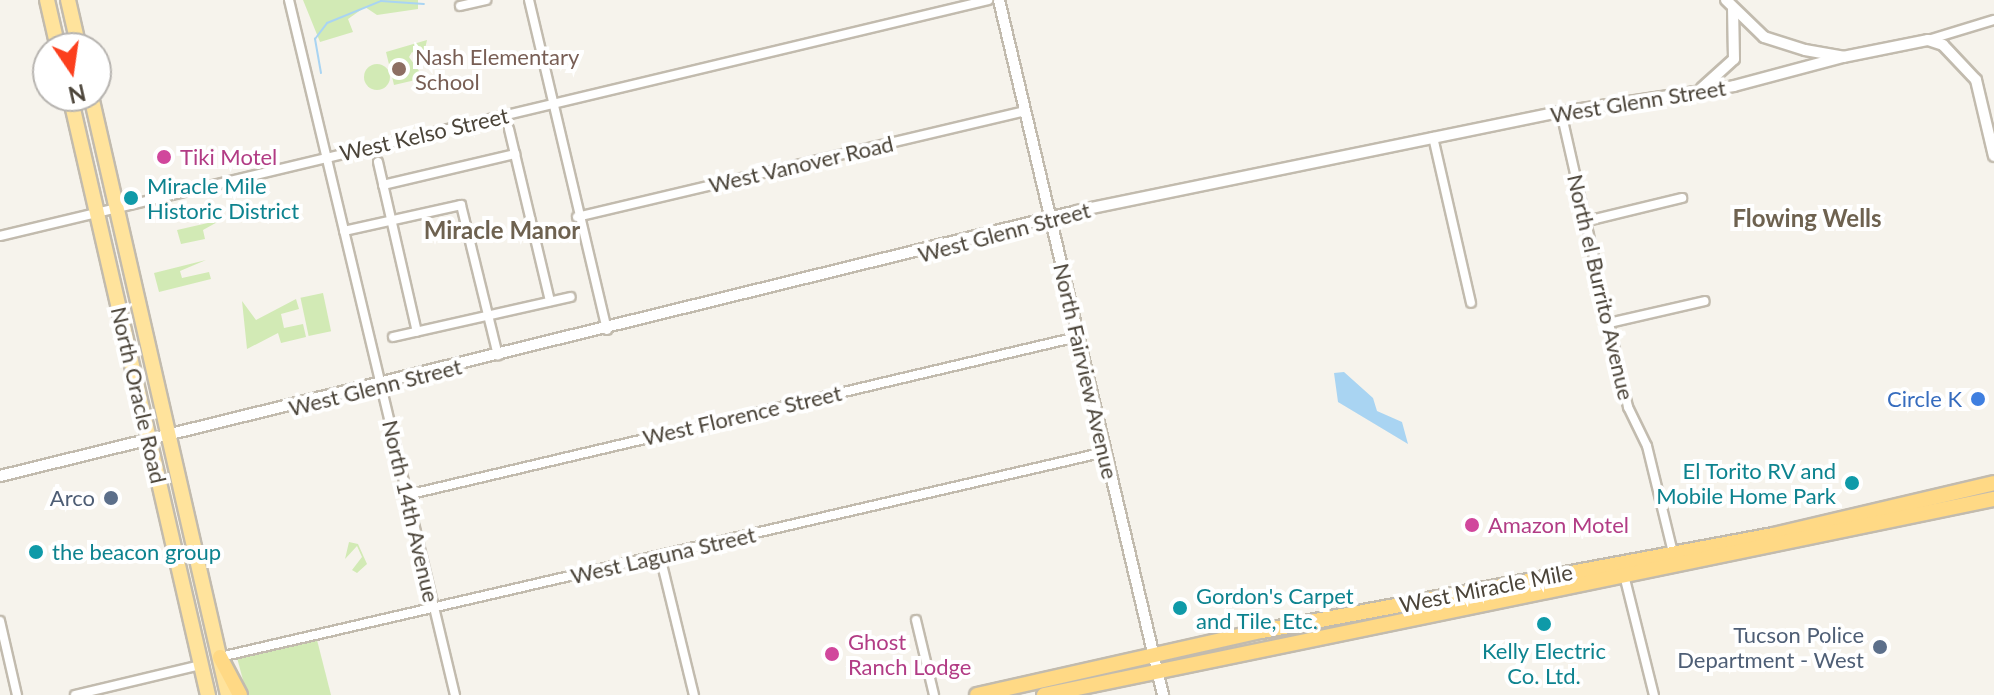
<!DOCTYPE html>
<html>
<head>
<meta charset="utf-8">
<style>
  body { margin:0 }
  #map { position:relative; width:1994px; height:695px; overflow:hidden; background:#f6f3ec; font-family:Lato,sans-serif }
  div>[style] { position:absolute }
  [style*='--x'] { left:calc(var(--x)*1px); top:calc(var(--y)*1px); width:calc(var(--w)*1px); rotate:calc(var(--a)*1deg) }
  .green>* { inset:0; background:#d2eab5; transform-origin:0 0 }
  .round { border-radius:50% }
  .water>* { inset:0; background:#a9d4f2 }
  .stream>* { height:2px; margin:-1px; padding:0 1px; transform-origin:1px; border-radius:1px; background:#a9d4f2 }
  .roads { filter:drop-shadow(2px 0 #c2bbae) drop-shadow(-2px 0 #c2bbae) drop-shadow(0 2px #c2bbae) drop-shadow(0 -2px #c2bbae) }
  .minor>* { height:8px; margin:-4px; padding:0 4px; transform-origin:4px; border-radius:4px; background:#fff }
  .tertiary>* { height:10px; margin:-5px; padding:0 5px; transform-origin:5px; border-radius:5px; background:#fff }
  .primary>* { height:14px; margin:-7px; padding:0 7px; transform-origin:7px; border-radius:7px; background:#ffe39c }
  .trunk>* { height:14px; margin:-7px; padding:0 7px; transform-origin:7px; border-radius:7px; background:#ffd985 }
  .dots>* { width:22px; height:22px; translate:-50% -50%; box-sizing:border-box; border:4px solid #fff; border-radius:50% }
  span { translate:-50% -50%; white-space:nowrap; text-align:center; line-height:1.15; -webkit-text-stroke:8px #fff; paint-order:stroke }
  .education-label { font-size:22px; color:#785e54 }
  .left { translate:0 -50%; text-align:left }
  .street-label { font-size:22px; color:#4b4439 }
  .hotel-label { font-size:22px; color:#b23c85 }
  .culture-label { font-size:22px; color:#0d838f }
  .right { translate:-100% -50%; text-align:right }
  .shop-label { font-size:22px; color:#366cbe }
  .service-label { font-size:22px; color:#4e5e75 }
  .neighbourhood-label { font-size:24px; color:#6e6250; font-weight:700 }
  .north { position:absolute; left:32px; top:32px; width:80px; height:80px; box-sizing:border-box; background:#fff; border:2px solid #b7b4b0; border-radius:50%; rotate:167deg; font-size:22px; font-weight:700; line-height:32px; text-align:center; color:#4b4439 }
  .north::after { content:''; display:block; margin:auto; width:28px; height:36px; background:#fc3f1d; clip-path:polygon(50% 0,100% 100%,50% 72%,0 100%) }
</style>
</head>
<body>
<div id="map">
  <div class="green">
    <i style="clip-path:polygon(303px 0,418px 0,418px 9px,377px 15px,365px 7px,348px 19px,353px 32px,320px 42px)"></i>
    <i style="clip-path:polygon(427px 40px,423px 58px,412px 52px,409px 57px,424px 78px,394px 85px,386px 52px)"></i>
    <i class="round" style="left:364px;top:64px;width:26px;height:26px"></i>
    <i style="clip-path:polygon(221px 220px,203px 230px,205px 239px,181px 244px,177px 230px)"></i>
    <i style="clip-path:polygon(206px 260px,180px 271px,182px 278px,209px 272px,211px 279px,159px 292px,154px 273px)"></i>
    <i style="left:323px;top:293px;width:39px;height:23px;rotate:78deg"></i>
    <i style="clip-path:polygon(296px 299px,299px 309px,281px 314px,284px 328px,303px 324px,306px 337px,281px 343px,278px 333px,247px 349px,242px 301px,256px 320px)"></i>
    <i style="clip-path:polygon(349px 542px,358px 544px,367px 564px,357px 573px,352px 570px,362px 557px,357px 546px,345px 559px)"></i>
    <i style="clip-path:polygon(316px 636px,331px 695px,247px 695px,236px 654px)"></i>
  </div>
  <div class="water">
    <i style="clip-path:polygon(1344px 372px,1373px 398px,1377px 411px,1402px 422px,1408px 444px,1338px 402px,1334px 373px)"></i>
  </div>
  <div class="stream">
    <i style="--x:321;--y:73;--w:35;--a:-100"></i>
    <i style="--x:315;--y:39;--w:20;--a:-53"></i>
    <i style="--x:327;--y:23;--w:58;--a:-22.2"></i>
    <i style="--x:381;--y:1;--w:43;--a:4"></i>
  </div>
  <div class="roads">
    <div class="minor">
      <i style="--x:289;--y:0;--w:715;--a:76.57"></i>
      <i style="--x:529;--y:0;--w:339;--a:76.7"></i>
      <i style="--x:460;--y:6;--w:27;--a:-13"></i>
      <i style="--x:1928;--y:40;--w:69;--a:-16.9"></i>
      <i style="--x:1561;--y:112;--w:303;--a:77.2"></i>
      <i style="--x:1628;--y:407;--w:43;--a:64"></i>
      <i style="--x:1647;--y:446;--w:110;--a:76.3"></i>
      <i style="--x:509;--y:129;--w:177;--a:76.6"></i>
      <i style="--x:1433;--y:137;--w:170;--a:77.1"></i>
      <i style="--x:378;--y:162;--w:174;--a:77.1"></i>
      <i style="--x:383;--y:185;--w:136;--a:-13.2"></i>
      <i style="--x:577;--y:217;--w:460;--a:-13.3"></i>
      <i style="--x:1587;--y:221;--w:98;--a:-13.6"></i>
      <i style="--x:344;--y:231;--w:120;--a:-12.5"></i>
      <i style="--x:461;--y:205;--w:155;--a:76.2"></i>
      <i style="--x:0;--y:236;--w:1016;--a:-13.43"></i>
      <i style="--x:1609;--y:323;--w:98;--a:-12.9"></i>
      <i style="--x:393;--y:337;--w:182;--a:-12.7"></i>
      <i style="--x:407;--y:495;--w:688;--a:-13.27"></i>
      <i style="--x:660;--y:556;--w:143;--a:76.3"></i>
      <i style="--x:1623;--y:571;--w:128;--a:76"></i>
      <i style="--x:916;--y:620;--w:77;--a:76.5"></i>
      <i style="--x:0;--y:621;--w:76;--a:77.1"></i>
      <i style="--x:220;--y:657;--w:908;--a:-13.04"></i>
      <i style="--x:75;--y:695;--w:130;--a:-13.4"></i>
    </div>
    <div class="tertiary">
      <i style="--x:999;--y:0;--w:714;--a:76.72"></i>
      <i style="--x:1726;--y:0;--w:53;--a:44.2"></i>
      <i style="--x:1764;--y:37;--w:43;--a:17.6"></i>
      <i style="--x:1805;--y:50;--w:39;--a:10"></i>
      <i style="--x:1843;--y:57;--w:87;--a:-11.3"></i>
      <i style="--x:1928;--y:40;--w:16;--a:18"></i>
      <i style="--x:1943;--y:45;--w:48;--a:46.7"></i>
      <i style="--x:1976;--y:80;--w:78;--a:76.7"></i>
      <i style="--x:1702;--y:88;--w:43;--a:-42.2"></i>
      <i style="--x:1734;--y:59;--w:50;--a:-91.1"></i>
      <i style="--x:0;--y:476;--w:1109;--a:-13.82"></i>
      <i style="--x:1077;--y:211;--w:494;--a:-11.6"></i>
      <i style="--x:1561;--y:112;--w:175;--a:-8.5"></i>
      <i style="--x:1734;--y:86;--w:113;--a:-14.9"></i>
    </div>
    <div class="primary">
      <i style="--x:47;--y:0;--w:49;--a:77.1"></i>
      <i style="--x:68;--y:0;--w:49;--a:77.1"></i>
      <i style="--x:70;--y:96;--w:615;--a:77.03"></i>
      <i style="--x:91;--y:96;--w:614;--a:77.12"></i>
    </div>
    <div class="trunk">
      <i style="--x:220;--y:657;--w:43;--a:62.2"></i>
      <i style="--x:977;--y:695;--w:292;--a:-12.7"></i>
      <i style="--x:1262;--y:631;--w:520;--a:-10.64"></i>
      <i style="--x:1773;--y:535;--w:227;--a:-13.2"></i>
      <i style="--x:1044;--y:695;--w:970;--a:-11.66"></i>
    </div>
  </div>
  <div class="dots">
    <i style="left:399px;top:69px;background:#8d6e63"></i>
    <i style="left:164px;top:157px;background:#d1479c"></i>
    <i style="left:131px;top:198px;background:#0f9aa8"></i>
    <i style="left:1978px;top:399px;background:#3f7fe0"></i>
    <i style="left:1852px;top:483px;background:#0f9aa8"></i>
    <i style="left:111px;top:498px;background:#5c6f8a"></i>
    <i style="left:1472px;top:525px;background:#d1479c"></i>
    <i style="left:36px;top:552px;background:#0f9aa8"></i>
    <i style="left:1180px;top:608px;background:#0f9aa8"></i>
    <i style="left:1544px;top:624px;background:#0f9aa8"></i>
    <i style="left:1880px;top:647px;background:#5c6f8a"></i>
    <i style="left:832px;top:654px;background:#d1479c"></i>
  </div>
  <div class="education-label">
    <span class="left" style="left:415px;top:69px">Nash Elementary<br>School</span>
  </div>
  <div class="street-label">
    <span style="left:1638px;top:101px;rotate:-9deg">West Glenn Street</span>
    <span style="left:424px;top:134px;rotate:-13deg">West Kelso Street</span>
    <span style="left:801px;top:164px;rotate:-13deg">West Vanover Road</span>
    <span style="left:1004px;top:232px;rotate:-15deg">West Glenn Street</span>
    <span style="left:1601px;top:287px;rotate:77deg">North el Burrito Avenue</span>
    <span style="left:1086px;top:371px;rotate:77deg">North Fairview Avenue</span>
    <span style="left:375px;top:387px;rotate:-14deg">West Glenn Street</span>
    <span style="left:139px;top:395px;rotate:77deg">North Oracle Road</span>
    <span style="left:742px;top:415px;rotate:-13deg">West Florence Street</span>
    <span style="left:411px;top:511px;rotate:77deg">North 14th Avenue</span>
    <span style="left:663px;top:555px;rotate:-13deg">West Laguna Street</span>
    <span style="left:1486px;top:588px;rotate:-11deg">West Miracle Mile</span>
  </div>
  <div class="hotel-label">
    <span class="left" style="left:180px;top:157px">Tiki Motel</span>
    <span class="left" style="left:1488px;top:525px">Amazon Motel</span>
    <span class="left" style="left:848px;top:654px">Ghost<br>Ranch Lodge</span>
  </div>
  <div class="culture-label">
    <span class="left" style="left:147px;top:198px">Miracle Mile<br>Historic District</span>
    <span class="right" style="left:1836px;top:483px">El Torito RV and<br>Mobile Home Park</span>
    <span class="left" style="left:52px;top:552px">the beacon group</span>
    <span class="left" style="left:1196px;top:608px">Gordon's Carpet<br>and Tile, Etc.</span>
    <span style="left:1544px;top:663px">Kelly Electric<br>Co. Ltd.</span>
  </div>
  <div class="shop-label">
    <span class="right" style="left:1962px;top:399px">Circle K</span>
  </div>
  <div class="service-label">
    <span class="right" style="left:95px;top:498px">Arco</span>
    <span class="right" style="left:1864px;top:647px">Tucson Police<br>Department - West</span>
  </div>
  <div class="neighbourhood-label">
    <span style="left:1807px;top:218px">Flowing Wells</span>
    <span style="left:502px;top:230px">Miracle Manor</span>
  </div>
  <div class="north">N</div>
</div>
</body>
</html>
